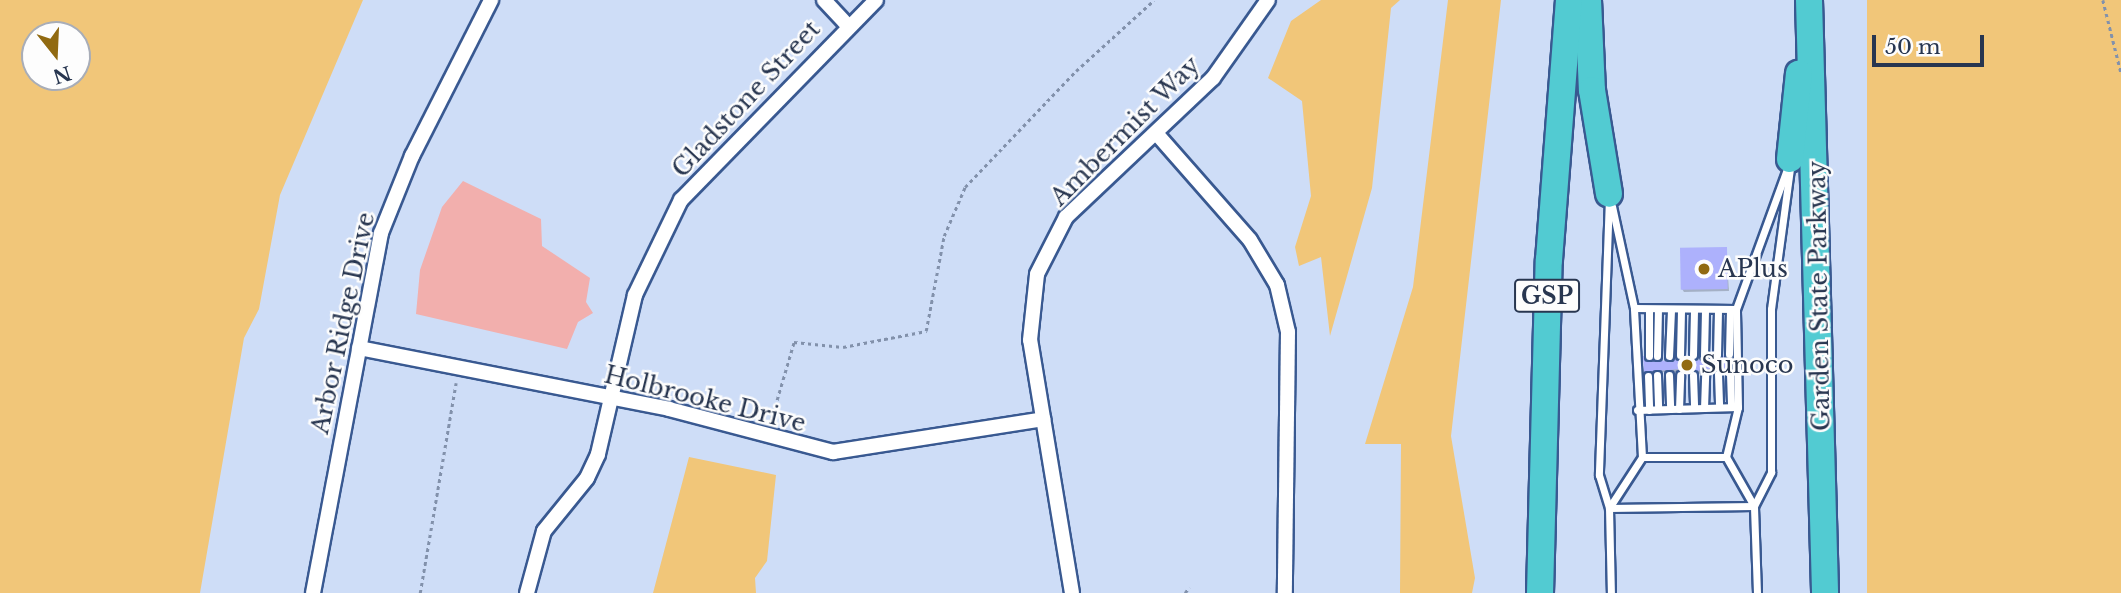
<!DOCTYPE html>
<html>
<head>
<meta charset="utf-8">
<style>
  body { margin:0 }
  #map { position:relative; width:2121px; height:593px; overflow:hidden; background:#ceddf7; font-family:"Libre Baskerville",serif }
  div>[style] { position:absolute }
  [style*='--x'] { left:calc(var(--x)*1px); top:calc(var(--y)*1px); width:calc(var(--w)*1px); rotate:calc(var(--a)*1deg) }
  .green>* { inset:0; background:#f1c679; transform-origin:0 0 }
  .water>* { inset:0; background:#f2afad }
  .shadow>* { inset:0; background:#0003 }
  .building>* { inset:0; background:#adb1fc; transform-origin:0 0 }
  .path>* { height:2.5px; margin-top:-1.25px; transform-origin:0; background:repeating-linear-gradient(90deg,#8291ab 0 3.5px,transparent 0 7px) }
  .roads { filter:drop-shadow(2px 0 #395991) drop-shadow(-2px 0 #395991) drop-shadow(0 2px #395991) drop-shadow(0 -2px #395991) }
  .service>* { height:7px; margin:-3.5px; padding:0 3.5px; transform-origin:3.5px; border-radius:3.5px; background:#fff }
  .minor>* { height:14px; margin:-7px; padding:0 7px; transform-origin:7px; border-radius:7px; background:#fff }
  .motorway>* { height:26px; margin:-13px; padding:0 13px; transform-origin:13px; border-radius:13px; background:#52cbd2 }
  .dots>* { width:19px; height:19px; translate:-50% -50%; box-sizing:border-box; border:4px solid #fdfdfd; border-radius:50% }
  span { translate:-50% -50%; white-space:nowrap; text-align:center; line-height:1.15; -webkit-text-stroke:5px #fdfdfd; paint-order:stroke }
  .shield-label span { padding:2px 5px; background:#fdfdfd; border:2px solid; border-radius:5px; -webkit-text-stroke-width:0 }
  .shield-label { font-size:23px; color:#283650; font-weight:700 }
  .street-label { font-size:24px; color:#283650 }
  .poi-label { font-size:24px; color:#283650 }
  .left { translate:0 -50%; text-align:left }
  .north { position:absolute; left:21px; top:21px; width:70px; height:70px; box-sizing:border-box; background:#fdfdfd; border:2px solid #a8adb8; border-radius:50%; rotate:162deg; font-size:19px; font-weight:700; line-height:28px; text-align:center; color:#283650 }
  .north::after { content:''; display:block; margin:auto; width:24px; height:32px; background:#916a11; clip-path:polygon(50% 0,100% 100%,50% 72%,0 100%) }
  .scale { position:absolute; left:1872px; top:35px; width:112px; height:32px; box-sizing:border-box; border:4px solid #283650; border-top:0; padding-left:9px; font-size:21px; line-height:24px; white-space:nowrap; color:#283650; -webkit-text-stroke:5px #fdfdfd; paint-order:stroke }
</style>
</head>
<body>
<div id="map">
  <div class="green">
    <i style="clip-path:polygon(evenodd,0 0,363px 0,280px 195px,259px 309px,244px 338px,200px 593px,0 593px,0 0,35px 35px,77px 35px,77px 77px,35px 77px,35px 35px)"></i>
    <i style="clip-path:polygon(1321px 0,1400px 0,1391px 8px,1372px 188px,1330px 336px,1321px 257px,1299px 266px,1295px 247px,1311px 196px,1302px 101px,1268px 78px,1291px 21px)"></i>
    <i style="clip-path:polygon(1448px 0,1501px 0,1451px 436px,1475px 578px,1472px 593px,1400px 593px,1401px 444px,1365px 444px,1413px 287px)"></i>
    <i style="left:1867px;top:0;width:254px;height:593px"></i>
    <i style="clip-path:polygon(689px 457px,776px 475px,767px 561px,755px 578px,756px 593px,653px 593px)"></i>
  </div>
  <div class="water">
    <i style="clip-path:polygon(463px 181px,541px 219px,542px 246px,590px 278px,586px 302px,593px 313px,578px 322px,567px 349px,416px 314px,420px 270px,442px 207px)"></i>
  </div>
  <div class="shadow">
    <i style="clip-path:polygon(1726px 249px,1729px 291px,1684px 292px,1682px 289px)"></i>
    <i style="clip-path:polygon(1686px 357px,1692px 363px,1710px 357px,1731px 363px,1725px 375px,1645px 371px,1648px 364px)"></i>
  </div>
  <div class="building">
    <i style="left:1727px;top:247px;width:42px;height:47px;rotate:89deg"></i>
    <i style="clip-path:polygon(1686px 355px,1694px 361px,1723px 355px,1731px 368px,1712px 374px,1706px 368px,1687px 375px,1681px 369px,1644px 372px,1643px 356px,1669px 362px)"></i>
  </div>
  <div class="path">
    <i style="--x:2103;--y:0;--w:74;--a:76"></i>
    <i style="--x:771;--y:420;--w:81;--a:-73.6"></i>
    <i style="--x:794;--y:342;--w:49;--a:5.8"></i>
    <i style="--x:843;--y:347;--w:85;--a:-10.9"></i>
    <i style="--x:926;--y:331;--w:97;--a:-79.3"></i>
    <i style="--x:944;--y:236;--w:53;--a:-66.8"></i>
    <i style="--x:965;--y:187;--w:161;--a:-46.3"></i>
    <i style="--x:1076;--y:71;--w:105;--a:-42.3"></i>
    <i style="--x:420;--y:593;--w:213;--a:-80.3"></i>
    <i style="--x:1185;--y:593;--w:7;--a:-56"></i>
  </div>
  <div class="roads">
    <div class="service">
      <i style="--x:1609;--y:198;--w:277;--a:92.1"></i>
      <i style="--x:1599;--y:475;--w:34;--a:73"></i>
      <i style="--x:1609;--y:508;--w:85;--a:88.7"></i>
      <i style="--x:1634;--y:308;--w:102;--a:0.6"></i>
      <i style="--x:1729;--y:354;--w:43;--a:-88.7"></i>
      <i style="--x:1680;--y:355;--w:45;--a:-88.7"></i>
      <i style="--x:1693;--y:355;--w:45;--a:-88.7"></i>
      <i style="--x:1704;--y:355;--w:45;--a:-88.7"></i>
      <i style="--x:1717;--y:355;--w:45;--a:-88.7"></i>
      <i style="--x:1649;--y:356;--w:46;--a:-90"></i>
      <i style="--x:1657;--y:356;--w:46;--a:-88.8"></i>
      <i style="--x:1669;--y:356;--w:46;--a:-87.5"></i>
      <i style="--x:1718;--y:374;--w:33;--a:88"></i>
      <i style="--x:1730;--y:374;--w:33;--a:88"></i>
      <i style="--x:1657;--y:375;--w:34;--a:88"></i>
      <i style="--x:1669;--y:375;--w:34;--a:88"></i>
      <i style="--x:1693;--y:375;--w:33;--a:88"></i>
      <i style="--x:1648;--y:376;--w:34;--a:88"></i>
      <i style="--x:1704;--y:408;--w:34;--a:-88"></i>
      <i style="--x:1679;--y:409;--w:34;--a:-88"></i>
      <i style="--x:1637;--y:410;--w:101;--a:-1.7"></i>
      <i style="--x:1642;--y:457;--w:84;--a:0"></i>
      <i style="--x:1609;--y:508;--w:145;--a:-0.8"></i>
      <i style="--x:1754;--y:506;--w:56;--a:-119.7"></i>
      <i style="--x:1726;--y:457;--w:51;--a:-76.5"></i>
      <i style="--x:1738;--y:407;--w:98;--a:-91.2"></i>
      <i style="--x:1736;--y:309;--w:155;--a:-70"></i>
      <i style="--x:1609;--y:508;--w:61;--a:-57.1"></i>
      <i style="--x:1642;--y:457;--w:149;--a:-93.1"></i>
      <i style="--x:1634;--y:308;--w:104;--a:-102.2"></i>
      <i style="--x:1757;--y:593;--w:87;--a:-92"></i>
      <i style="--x:1754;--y:506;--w:38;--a:-63"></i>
      <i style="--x:1771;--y:472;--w:163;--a:-90"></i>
      <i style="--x:1771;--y:309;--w:141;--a:-82.3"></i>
    </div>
    <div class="minor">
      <i style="--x:824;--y:0;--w:34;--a:47"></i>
      <i style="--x:1156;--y:133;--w:142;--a:48.7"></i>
      <i style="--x:1250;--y:240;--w:52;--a:59"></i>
      <i style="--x:1277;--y:285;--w:48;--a:76.8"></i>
      <i style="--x:1288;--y:332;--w:261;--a:90.7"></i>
      <i style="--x:359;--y:348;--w:316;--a:11.1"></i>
      <i style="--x:669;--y:409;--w:170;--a:14.7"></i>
      <i style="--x:833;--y:452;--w:213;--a:-8.9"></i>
      <i style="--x:313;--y:593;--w:366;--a:-79.3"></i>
      <i style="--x:381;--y:233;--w:83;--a:-68.1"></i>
      <i style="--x:412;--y:156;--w:175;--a:-63.1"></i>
      <i style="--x:527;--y:593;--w:64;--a:-74.7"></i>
      <i style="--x:544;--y:531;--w:68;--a:-50.9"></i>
      <i style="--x:587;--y:478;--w:26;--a:-65"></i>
      <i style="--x:598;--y:454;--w:163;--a:-76.9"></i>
      <i style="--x:635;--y:295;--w:106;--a:-64.2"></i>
      <i style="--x:681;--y:200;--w:279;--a:-45.7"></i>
      <i style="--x:1072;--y:593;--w:256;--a:-99.4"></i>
      <i style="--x:1030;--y:340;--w:66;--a:-83.9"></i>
      <i style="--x:1037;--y:274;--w:64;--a:-63"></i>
      <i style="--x:1066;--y:217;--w:202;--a:-43.4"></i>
      <i style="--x:1213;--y:78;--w:95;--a:-54.8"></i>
    </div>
    <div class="motorway">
      <i style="--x:1588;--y:0;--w:90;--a:87.5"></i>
      <i style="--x:1592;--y:90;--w:105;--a:80.7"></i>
      <i style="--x:1809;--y:0;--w:593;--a:88.45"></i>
      <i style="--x:1790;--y:159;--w:86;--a:-84"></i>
      <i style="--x:1540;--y:593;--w:333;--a:-88.5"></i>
      <i style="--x:1549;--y:260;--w:261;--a:-85.6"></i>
    </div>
  </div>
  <div class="dots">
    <i style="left:1704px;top:269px;background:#916a11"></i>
    <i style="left:1687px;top:365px;background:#916a11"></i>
  </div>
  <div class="shield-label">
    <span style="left:1547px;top:296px">GSP</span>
  </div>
  <div class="street-label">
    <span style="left:746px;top:99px;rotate:-47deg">Gladstone Street</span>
    <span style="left:1125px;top:131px;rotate:-45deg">Ambermist Way</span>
    <span style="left:1819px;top:296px;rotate:-91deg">Garden State Parkway</span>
    <span style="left:343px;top:323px;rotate:-78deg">Arbor Ridge Drive</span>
    <span style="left:705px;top:399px;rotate:14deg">Holbrooke Drive</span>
  </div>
  <div class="poi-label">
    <span class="left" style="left:1718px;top:269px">APlus</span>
    <span class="left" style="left:1701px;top:365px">Sunoco</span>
  </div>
  <div class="north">N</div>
  <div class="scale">50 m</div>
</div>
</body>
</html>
